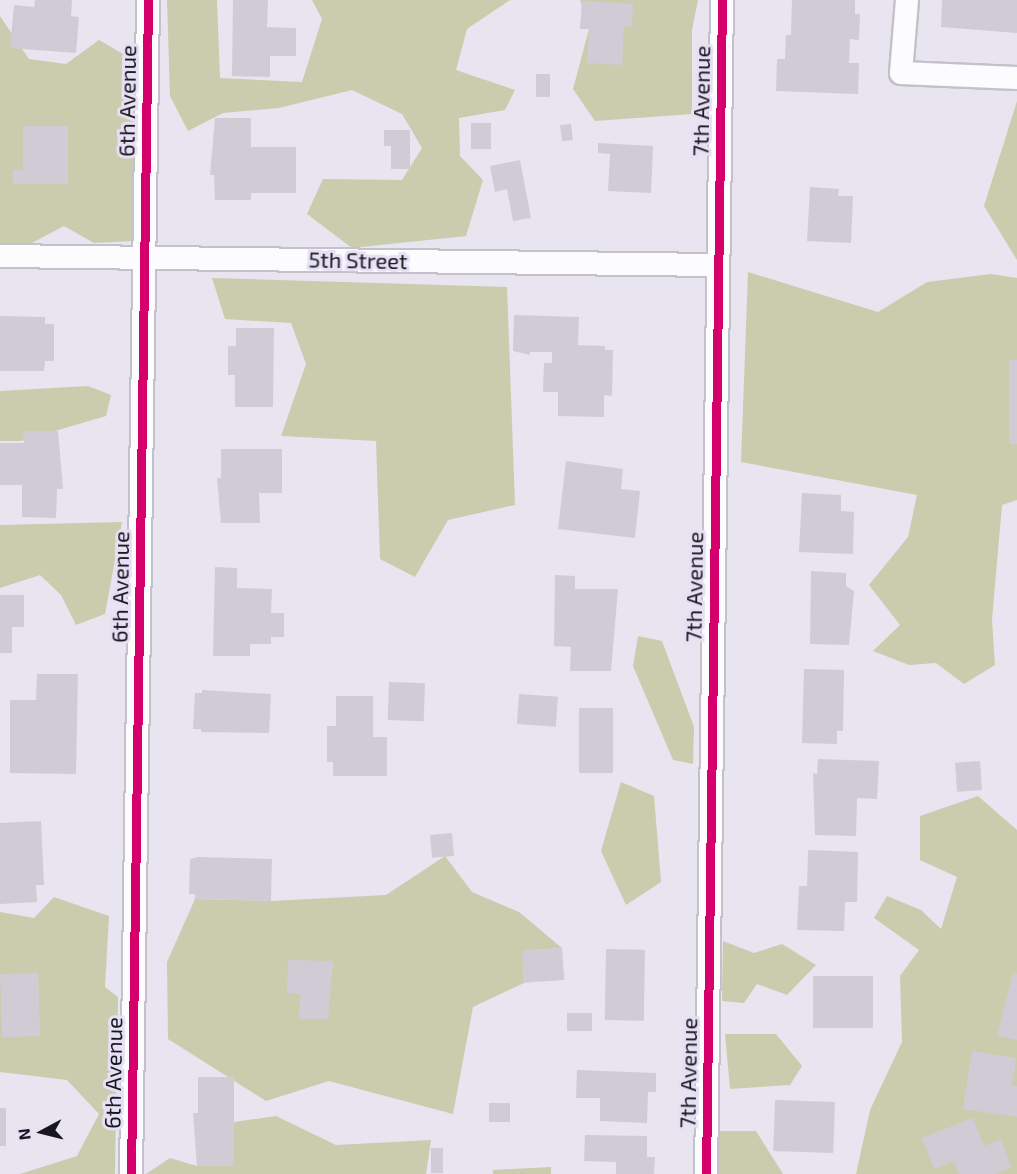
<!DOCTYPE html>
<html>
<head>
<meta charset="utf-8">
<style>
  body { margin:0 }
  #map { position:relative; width:1017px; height:1174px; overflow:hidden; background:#e8e4f0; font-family:"Exo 2",sans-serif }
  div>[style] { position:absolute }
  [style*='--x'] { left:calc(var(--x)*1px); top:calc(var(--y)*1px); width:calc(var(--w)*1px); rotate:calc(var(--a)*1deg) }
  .green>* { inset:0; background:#c9cdad }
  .building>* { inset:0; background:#cfccd6; transform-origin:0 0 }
  .roads { filter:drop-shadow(2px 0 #c3c1c9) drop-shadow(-2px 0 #c3c1c9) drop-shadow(0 2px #c3c1c9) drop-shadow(0 -2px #c3c1c9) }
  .street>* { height:22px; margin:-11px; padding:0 11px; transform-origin:11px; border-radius:11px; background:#fcfbfd }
  .cycleway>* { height:9px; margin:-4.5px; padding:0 4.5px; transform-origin:4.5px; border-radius:4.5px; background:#d6006c }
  span { translate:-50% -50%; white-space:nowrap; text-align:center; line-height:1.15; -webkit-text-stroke:6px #e6e0f4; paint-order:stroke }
  .street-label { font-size:22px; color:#19171e }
  .north { position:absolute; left:12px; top:1102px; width:60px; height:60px; -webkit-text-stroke:4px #e6e0f4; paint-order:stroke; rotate:263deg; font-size:16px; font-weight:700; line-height:24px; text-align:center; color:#19171e }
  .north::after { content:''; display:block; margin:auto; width:21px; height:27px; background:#19171e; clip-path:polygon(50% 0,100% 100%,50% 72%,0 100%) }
</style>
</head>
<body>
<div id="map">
  <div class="green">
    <i style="clip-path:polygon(167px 0,217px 0,220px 78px,302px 82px,322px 19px,312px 0,510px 0,467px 29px,456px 70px,515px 90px,505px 110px,459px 118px,460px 156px,483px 180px,466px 236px,352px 248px,307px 214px,323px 179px,402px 180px,422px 148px,402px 114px,352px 90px,279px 108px,223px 113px,188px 131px,170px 96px)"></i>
    <i style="clip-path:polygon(580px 0,698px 0,692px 30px,692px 114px,595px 121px,573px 89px,589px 29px)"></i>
    <i style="clip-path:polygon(0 16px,29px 59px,66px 64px,99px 40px,135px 61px,133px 241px,94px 243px,64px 226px,28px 245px,0 245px)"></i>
    <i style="clip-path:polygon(1017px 101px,1017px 260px,984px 206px)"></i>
    <i style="clip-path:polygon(748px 272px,878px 312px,927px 282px,991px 274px,1017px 278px,1017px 500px,1002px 505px,992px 620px,995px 665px,964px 684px,936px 663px,909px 665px,873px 651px,900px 625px,869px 585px,908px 537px,917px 495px,741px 462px)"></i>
    <i style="clip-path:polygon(212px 278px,507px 287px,515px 505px,448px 520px,415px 577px,380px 559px,376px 441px,281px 436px,306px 364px,291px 323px,225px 319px)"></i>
    <i style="clip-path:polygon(88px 386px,111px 395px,106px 416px,21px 441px,0 441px,0 391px)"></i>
    <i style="clip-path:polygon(122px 522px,105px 614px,76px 625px,61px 595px,40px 575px,0 588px,0 525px)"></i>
    <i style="clip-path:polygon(638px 636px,662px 641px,694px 727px,693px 764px,673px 760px,633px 666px)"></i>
    <i style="clip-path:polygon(621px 782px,654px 796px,661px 882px,626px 905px,601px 851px)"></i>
    <i style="clip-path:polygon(978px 796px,1017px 830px,1017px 1174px,856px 1174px,870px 1110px,902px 1042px,900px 976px,919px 950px,874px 918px,887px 896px,921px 910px,941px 929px,957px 877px,920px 860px,920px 816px)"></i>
    <i style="clip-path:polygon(445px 856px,472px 892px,519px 912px,562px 948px,523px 951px,524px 983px,473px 1007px,453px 1114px,329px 1081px,266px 1101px,168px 1039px,167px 962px,195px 899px,271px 901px,386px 895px)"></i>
    <i style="clip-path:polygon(54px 897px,109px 916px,105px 987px,118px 997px,115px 1174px,20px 1174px,77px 1156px,99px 1114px,67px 1080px,0 1072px,0 912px,34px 918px)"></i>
    <i style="clip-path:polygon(723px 941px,754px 953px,782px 944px,816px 965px,787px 995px,757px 984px,744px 1003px,722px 1001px)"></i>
    <i style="clip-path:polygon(725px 1034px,776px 1034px,802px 1066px,790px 1085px,730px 1089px)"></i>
    <i style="clip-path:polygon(276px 1116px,336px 1145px,431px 1140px,426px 1174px,146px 1174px,170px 1158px,197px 1166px,234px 1166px,234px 1122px)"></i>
    <i style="clip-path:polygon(717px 1131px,756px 1131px,783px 1174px,718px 1174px)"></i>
    <i style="clip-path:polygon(551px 1167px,551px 1174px,493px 1174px,493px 1170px)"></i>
  </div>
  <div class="building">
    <i style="clip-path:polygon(35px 0,72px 0,71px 16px,79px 17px,76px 53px,10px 48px,14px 5px,34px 7px)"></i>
    <i style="clip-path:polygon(233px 0,268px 0,267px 27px,296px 28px,296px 56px,270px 56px,270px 77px,232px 76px)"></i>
    <i style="clip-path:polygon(792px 0,855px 0,855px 14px,860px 14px,859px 40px,850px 39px,849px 63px,859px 63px,858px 94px,776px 91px,777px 59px,785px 59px,786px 35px,791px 35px)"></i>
    <i style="clip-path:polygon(942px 0,1017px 0,1017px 33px,941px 27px)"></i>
    <i style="clip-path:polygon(582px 1px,633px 4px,632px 27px,624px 26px,622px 65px,587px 63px,589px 29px,580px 29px)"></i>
    <i style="left:536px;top:74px;width:14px;height:23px"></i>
    <i style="clip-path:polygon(215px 118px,251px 118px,251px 147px,296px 147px,296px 193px,251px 193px,251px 200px,215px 200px,214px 175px,210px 175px)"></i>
    <i style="left:471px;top:123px;width:20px;height:26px"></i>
    <i style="left:571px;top:124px;width:16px;height:11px;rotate:83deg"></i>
    <i style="clip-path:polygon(23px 126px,68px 126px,68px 184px,13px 184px,13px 170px,23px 170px)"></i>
    <i style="clip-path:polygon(384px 130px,410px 130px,410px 169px,391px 169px,391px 146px,384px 146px)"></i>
    <i style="clip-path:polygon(598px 143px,653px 146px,651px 193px,608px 191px,610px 154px,598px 153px)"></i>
    <i style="clip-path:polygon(520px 160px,531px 218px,513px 221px,507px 189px,495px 192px,490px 166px)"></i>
    <i style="clip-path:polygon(810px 187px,839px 189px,838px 196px,853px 196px,851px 243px,807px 241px)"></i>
    <i style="clip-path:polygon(514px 315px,579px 317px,578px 345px,605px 346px,605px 350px,613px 350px,612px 396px,604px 395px,604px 417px,558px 416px,558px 392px,543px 392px,544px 363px,552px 363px,552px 352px,530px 352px,530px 355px,513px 351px)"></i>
    <i style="clip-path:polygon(0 316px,45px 317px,45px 324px,54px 324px,54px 361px,45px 361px,44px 371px,0 371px)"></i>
    <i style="clip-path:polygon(236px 328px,274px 328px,273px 407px,235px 407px,235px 375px,228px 375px,228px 346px,236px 346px)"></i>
    <i style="left:1009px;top:360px;width:8px;height:84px"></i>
    <i style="clip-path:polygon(23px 431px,58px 431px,63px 489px,57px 489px,56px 518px,22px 517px,22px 485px,0 485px,0 443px,24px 443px)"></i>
    <i style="clip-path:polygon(221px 449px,282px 449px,282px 493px,259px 493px,260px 523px,221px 523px,217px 478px,221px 478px)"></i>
    <i style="clip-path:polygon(566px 461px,623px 469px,621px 489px,640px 491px,635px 538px,558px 529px)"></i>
    <i style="clip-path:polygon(802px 493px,841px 495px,841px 511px,854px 512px,853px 554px,799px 552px)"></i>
    <i style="clip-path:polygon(215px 567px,237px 568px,237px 588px,272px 589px,271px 613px,284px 613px,284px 637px,271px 637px,271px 644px,250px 644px,250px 656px,213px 656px)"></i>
    <i style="clip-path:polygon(811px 571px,846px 573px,846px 586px,854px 591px,849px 645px,810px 644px)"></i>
    <i style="clip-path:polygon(555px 575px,575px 576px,575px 589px,618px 589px,611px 671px,570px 671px,571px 647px,554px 646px)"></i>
    <i style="clip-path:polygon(0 595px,24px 595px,24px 627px,12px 627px,12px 653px,0 653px)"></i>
    <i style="clip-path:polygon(804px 669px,844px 670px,843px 731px,837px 731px,837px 744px,802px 743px)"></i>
    <i style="clip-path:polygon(37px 674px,78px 674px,76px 774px,10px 773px,10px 700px,36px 700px)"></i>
    <i style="left:389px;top:682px;width:36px;height:38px;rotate:2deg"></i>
    <i style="clip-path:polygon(202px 690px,271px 694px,269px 733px,201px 732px,201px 729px,193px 729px,195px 693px,202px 693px)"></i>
    <i style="left:519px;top:694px;width:39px;height:30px;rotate:4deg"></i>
    <i style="clip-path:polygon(336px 696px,373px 696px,373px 737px,387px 737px,387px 776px,333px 776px,333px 762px,327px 762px,327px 726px,336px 726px)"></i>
    <i style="left:579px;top:708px;width:34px;height:65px"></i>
    <i style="clip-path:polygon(818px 759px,879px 761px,877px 799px,857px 798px,856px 836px,815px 835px,813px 773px,817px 774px)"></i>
    <i style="left:980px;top:761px;width:29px;height:25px;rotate:86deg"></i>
    <i style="clip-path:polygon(41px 821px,44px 885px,36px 885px,37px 902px,0 904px,0 823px)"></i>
    <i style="left:452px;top:833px;width:23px;height:22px;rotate:85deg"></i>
    <i style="clip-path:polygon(808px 850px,858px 852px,857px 902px,845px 902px,844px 931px,797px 930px,799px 886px,807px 886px)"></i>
    <i style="clip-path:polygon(198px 857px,272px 859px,271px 901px,195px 899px,195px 894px,189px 894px,190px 859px)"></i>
    <i style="left:562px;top:948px;width:32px;height:40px;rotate:86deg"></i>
    <i style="left:606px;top:949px;width:39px;height:71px;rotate:1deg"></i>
    <i style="clip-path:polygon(288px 960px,333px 961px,328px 1019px,299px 1019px,300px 994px,287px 993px)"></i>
    <i style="left:38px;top:973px;width:63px;height:38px;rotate:88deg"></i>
    <i style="clip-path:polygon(1013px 973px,1017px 974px,1017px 1040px,997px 1035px)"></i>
    <i style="left:813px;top:976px;width:60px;height:52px"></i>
    <i style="left:567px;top:1013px;width:25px;height:18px"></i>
    <i style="clip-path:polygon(972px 1051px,1016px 1058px,1012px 1086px,1017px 1086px,1017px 1117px,963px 1109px)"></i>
    <i style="clip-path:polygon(577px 1070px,656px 1073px,656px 1092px,648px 1092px,647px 1123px,600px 1121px,600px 1098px,576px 1098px)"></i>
    <i style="clip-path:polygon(198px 1077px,234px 1077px,234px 1166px,197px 1166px,193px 1113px,198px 1113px)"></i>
    <i style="left:775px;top:1100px;width:60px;height:51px;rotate:2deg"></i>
    <i style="left:510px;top:1103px;width:19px;height:21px;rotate:90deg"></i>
    <i style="left:0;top:1108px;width:6px;height:38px"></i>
    <i style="clip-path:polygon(973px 1118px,984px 1146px,1001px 1139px,1011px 1168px,995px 1174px,959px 1174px,954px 1161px,934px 1169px,922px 1138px)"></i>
    <i style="clip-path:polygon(585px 1135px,647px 1136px,647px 1157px,655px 1157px,654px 1174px,616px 1174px,616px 1162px,584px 1161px)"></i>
    <i style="left:443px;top:1148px;width:25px;height:12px;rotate:90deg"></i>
  </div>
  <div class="roads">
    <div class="street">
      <i style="--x:907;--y:0;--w:73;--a:94.7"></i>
      <i style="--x:901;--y:73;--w:116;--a:2.5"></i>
      <i style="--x:0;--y:256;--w:717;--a:0.72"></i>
      <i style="--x:131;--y:1174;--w:1174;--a:-89.17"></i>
      <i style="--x:706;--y:1174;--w:1174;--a:-89.22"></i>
    </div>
  </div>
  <div class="cycleway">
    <i style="--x:131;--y:1174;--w:1174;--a:-89.17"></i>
    <i style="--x:706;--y:1174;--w:1174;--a:-89.22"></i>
  </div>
  <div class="street-label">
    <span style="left:127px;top:101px;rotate:-89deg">6th Avenue</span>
    <span style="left:701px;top:101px;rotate:-89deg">7th Avenue</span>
    <span style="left:358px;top:260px;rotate:1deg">5th Street</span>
    <span style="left:120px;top:587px;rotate:-89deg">6th Avenue</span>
    <span style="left:694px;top:587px;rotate:-89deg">7th Avenue</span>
    <span style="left:113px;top:1073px;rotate:-89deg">6th Avenue</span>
    <span style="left:688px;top:1073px;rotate:-89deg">7th Avenue</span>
  </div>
  <div class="north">N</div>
</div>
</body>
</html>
